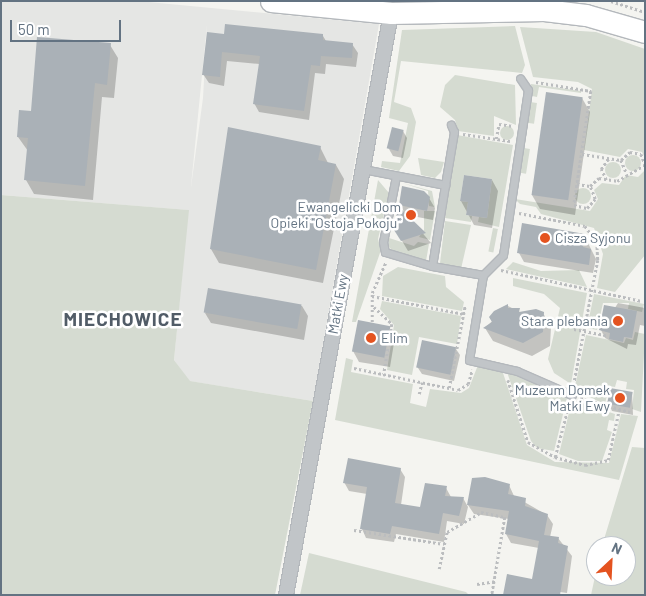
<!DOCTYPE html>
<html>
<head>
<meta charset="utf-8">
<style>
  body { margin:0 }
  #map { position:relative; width:646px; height:596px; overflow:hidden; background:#f4f4f0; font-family:Barlow,sans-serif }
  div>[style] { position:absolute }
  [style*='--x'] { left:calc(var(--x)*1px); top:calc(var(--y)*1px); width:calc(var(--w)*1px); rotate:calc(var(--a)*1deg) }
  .built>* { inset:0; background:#e5e6e4 }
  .green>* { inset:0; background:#d5dbd1; transform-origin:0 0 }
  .round { border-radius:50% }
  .shadow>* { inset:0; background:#0003 }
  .building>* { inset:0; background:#aab1b7; transform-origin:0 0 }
  .path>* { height:2.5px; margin-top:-1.25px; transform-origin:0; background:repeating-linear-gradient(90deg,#bbbdbf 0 2.5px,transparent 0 5px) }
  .roads { filter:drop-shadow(1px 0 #b4b8bc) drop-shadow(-1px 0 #b4b8bc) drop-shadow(0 1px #b4b8bc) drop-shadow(0 -1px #b4b8bc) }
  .lane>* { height:7px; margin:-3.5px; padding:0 3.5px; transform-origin:3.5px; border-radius:3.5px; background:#c1c5c8 }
  .street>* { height:14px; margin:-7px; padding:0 7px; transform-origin:7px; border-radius:7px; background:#c1c5c8 }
  .primary>* { height:21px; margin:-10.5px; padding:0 10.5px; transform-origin:10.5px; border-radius:10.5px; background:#fff }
  .dots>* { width:14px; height:14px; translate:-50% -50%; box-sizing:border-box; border:2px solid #fff; border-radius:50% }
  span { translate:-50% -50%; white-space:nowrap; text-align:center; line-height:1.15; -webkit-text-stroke:5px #fff; paint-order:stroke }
  .poi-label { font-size:14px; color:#637382 }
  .right { translate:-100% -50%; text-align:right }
  .left { translate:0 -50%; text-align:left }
  .street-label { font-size:14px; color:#637382 }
  .district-label { font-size:19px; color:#515c67; font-weight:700; letter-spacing:1px }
  .frame { position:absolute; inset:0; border:2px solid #637382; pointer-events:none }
  .north { position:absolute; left:586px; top:536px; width:50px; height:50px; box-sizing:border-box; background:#fff; border:1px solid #c1c7cd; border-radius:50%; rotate:25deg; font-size:14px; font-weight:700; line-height:20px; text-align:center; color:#637382 }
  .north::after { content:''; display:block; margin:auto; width:18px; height:22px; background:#e45320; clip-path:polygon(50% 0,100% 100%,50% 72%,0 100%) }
  .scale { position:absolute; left:10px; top:20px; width:111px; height:22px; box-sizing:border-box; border:2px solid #637382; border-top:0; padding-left:6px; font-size:15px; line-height:18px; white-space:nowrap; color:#637382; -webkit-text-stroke:4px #fff; paint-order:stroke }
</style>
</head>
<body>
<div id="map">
  <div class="built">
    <i style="clip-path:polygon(evenodd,1px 1px,138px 1px,379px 24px,313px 401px,189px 381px,174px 360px,188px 210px,1px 195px,1px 1px,207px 25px,203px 98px,191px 187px,191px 186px,207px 25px)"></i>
  </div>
  <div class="green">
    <i style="clip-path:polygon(515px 26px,525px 65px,522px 73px,401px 61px,394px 102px,411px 108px,416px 122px,410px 156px,399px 171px,381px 167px,382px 161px,400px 163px,408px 123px,389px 118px,402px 30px)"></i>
    <i style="clip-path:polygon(520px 27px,596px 32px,645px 49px,645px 158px,642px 152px,628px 149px,620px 157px,584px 150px,592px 89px,578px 82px,533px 77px)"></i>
    <i style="clip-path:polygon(455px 75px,515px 85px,516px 125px,494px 116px,494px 136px,458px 131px,455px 120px,440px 107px,445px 85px)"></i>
    <i style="clip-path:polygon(531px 84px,581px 91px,581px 93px,539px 87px,537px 97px,532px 96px)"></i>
    <i style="left:530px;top:102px;width:7px;height:21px;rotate:8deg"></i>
    <i class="round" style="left:500px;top:126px;width:14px;height:14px"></i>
    <i style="clip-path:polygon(457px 135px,513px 145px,499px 227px,478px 222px,479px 217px,487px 218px,492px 179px,464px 175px,460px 201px,468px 202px,466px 215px,472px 216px,471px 222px,445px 218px)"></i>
    <i style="left:524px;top:148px;width:6px;height:25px;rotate:9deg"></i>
    <i class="round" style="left:625px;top:155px;width:16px;height:16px"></i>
    <i style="clip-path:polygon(418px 158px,444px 162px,441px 172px,435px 178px,421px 175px)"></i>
    <i class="round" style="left:605px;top:162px;width:16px;height:16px"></i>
    <i style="clip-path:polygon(645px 170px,645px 255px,615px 292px,597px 288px,603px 254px,594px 228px,541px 214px,536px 207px,520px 204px,515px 199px,590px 211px,598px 199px,594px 190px,602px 183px,619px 185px,626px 175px,638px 177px)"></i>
    <i style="clip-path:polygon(378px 180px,389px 193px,378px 239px,381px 250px,356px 322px,352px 322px)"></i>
    <i style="clip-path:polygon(402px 183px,432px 191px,435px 207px,429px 206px,428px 191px)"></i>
    <i class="round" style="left:575px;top:188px;width:16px;height:16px"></i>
    <i style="clip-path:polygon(1px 195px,189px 210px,174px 360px,190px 381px,313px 401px,275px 595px,1px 595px)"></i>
    <i style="clip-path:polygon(424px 211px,435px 211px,430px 240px,419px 237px,424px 230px)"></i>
    <i style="clip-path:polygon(445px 221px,471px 225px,461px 269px,440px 263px)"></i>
    <i style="left:493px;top:228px;width:5px;height:24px;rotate:11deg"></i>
    <i style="clip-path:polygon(389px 238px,414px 246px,418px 242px,429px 244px,426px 261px,394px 252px,388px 246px)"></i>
    <i style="clip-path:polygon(513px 262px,541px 271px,579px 270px,587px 287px,506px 269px)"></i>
    <i style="clip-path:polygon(398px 267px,445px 276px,446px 287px,464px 302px,462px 311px,382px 296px,383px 276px)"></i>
    <i style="clip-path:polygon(513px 278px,587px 293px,571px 384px,554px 373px,548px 359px,560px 308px,544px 294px,513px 286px)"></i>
    <i style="clip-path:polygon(594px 294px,644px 304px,642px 312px,628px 309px,629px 303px,603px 303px,597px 330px,587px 328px)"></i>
    <i style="clip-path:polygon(382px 301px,461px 316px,457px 344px,419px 337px,412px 375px,387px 370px,394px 325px,380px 309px)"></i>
    <i style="clip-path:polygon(635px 332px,645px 334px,641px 412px,632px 409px,634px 390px,626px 389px,627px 382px,617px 380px,615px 387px,609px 386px,605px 404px,574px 391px,586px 335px,624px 343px,626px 338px,633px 340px)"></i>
    <i style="clip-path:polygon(346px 358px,353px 360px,351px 372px,413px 384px,410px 403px,426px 407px,430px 389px,461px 393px,469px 388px,478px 365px,502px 370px,527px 445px,555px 462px,609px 463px,621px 414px,638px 416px,619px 480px,335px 420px)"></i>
    <i style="clip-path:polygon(507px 372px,567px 398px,554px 451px,537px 448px,531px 441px)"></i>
    <i style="clip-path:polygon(572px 400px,615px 414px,614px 421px,609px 420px,607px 430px,612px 432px,602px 461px,578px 461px,559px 454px)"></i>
    <i style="clip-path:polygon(632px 447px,645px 448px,645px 595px,591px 595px,596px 572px,596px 576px,626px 576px,626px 546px,602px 546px)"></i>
    <i style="clip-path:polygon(309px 553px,466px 592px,469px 595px,300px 595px)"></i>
  </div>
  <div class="shadow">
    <i style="clip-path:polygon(225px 35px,323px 36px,326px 41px,352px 44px,358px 53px,356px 67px,326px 64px,325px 74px,315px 73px,309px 120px,259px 112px,254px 103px,260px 64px,227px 61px,224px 86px,209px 83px,203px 74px)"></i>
    <i style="clip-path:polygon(110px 45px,118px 58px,114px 98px,102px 97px,93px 200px,34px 194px,26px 180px,28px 151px,18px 137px,20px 112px,32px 113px)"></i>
    <i style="clip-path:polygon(582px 98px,590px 112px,575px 215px,540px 209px,532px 195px)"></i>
    <i style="clip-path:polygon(403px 131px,407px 138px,403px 158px,393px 156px,389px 149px)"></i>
    <i style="clip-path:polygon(320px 147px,328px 163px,336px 165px,344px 179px,323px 283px,219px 263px,211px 249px)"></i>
    <i style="clip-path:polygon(492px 180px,498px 191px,492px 228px,474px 225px,461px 201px)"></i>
    <i style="clip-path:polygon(429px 198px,435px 208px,433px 220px,407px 215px,431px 243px,408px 251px,395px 229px,404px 212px,400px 204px)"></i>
    <i style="clip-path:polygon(584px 235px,596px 259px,593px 273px,524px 262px,519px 253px)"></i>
    <i style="clip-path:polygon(618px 303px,645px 308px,645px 326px,640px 325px,636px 345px,628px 344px,627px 349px,605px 338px,601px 330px)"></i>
    <i style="clip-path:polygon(302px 306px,308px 316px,304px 340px,211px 323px,205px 313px)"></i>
    <i style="clip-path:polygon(508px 306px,522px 313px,543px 313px,551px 327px,550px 346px,532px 356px,493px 341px,485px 328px)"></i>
    <i style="clip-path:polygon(389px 327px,395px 337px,390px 367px,359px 362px,353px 351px)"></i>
    <i style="clip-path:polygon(456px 349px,460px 355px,454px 381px,422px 374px,418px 368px)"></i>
    <i style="clip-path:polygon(632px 393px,633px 415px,612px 411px,609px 404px)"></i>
    <i style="clip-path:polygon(400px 469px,405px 477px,401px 505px,421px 509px,446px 488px,451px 497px,463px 498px,468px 507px,464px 524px,447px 521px,444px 542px,396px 534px,394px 542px,366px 538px,362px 529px,367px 494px,349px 491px,344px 482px)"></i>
    <i style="clip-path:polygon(509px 485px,514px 496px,547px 515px,553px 524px,550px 537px,558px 538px,572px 556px,567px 593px,546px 590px,533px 581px,539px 548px,511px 543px,506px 534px,509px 519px,474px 514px,468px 505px)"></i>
  </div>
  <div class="building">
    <i style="clip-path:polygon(225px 24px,323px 34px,323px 40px,353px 43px,352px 58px,321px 56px,320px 66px,311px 65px,304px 111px,253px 104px,260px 56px,222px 52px,220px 77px,202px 75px,207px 32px,224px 34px)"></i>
    <i style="clip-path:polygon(37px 37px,111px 43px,107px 85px,95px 83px,85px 186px,24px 180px,28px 138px,17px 137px,19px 110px,31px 111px)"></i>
    <i style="left:546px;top:92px;width:37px;height:104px;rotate:8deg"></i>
    <i style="clip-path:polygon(228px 127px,321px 146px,318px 160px,336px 164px,316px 270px,210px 249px)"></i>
    <i style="left:392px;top:127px;width:12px;height:22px;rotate:14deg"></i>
    <i style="clip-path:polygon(464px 175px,492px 179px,487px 218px,466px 215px,468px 202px,460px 201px)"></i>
    <i style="clip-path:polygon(402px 186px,424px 191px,430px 197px,427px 211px,399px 205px)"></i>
    <i style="clip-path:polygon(398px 206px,426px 233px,401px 241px,394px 230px)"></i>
    <i style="clip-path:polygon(522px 223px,585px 234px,583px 247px,591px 249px,589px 265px,517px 253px)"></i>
    <i style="left:208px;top:288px;width:95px;height:25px;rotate:10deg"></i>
    <i style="clip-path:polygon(508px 304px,508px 308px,520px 308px,519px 312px,536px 309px,544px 312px,543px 332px,523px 343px,483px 328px,492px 322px,489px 317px,494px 311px)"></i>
    <i style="clip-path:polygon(604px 305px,637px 311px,632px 338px,624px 337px,623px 342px,609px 339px,610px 333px,599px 330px)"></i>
    <i style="left:358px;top:320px;width:33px;height:32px;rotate:11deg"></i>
    <i style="left:422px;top:340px;width:35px;height:28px;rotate:12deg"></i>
    <i style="left:610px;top:388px;width:23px;height:16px;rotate:10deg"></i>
    <i style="clip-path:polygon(348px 458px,401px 468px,395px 503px,420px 507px,425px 483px,447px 486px,445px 496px,464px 497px,459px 516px,443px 513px,439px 534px,392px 526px,390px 534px,360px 529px,367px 487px,343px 483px)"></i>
    <i style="clip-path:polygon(485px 477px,510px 484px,508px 494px,526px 498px,525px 506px,548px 514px,544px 535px,559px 537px,558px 543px,568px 546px,560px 595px,503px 595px,507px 574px,532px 579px,539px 541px,505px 534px,509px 511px,467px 505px,472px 478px)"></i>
  </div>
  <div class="path">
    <i style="--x:611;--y:1;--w:36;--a:18"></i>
    <i style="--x:536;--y:82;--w:56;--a:9.3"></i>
    <i style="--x:591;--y:91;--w:115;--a:98.5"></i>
    <i style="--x:574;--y:205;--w:13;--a:13"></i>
    <i style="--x:587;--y:208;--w:12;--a:-48"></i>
    <i style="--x:595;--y:199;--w:14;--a:-111"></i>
    <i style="--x:590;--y:186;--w:12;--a:-42"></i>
    <i style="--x:599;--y:178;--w:18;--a:9"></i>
    <i style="--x:617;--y:181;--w:32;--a:-30"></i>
    <i style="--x:463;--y:134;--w:48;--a:8.5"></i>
    <i style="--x:496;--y:139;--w:15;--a:-79"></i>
    <i style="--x:499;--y:124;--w:14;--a:8"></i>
    <i style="--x:582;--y:154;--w:39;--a:9"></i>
    <i style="--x:621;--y:160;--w:12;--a:-42"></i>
    <i style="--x:630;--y:152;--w:11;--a:10"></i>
    <i style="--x:641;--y:154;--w:11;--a:68"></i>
    <i style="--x:621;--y:160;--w:13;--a:67"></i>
    <i style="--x:606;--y:180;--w:12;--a:-114"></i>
    <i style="--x:601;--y:169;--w:14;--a:-54"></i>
    <i style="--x:577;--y:184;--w:13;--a:9"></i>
    <i style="--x:519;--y:213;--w:67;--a:11.1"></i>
    <i style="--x:585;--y:226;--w:20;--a:53"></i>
    <i style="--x:597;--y:242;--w:18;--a:87"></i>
    <i style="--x:598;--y:260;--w:126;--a:101"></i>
    <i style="--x:501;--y:270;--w:144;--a:12.4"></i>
    <i style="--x:372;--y:296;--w:94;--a:11.1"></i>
    <i style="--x:374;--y:307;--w:25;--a:43"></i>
    <i style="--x:392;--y:324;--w:51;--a:99.1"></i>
    <i style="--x:372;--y:322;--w:29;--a:-90"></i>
    <i style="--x:372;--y:293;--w:34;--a:-66"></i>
    <i style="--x:574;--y:329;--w:33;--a:11"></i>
    <i style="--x:354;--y:368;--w:106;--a:11.9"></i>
    <i style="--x:458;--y:390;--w:12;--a:-31"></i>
    <i style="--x:468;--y:384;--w:15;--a:-74"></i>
    <i style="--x:508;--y:380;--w:65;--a:72.1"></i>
    <i style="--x:528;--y:442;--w:31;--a:29"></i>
    <i style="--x:555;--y:457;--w:55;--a:-75.2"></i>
    <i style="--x:449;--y:388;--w:84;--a:-79"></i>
    <i style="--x:419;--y:394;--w:12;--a:-76"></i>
    <i style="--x:580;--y:398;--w:52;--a:15.6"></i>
    <i style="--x:555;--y:457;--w:31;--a:15"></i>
    <i style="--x:585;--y:465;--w:24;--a:-12"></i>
    <i style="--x:608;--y:460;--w:51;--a:-77.6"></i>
    <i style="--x:354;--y:530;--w:91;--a:8.8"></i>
    <i style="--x:439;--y:569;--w:38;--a:-78"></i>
    <i style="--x:447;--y:532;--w:39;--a:-30"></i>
    <i style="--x:481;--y:512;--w:25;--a:12"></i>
    <i style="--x:505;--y:517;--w:79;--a:99.5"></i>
    <i style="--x:477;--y:584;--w:18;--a:-9"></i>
  </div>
  <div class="roads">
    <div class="lane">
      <i style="--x:363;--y:169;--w:84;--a:11"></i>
      <i style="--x:445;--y:185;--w:54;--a:-80.4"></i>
      <i style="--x:454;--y:132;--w:8;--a:-113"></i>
      <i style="--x:396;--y:176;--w:67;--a:101.1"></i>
      <i style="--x:383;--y:242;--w:10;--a:79"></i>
      <i style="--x:385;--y:252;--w:49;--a:16.6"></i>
      <i style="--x:445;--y:185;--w:82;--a:99.1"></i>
      <i style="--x:432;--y:266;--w:52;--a:10"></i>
      <i style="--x:483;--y:275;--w:86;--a:99.4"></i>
      <i style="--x:469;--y:360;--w:49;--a:12.9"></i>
      <i style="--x:517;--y:371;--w:60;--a:23.6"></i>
      <i style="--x:483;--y:275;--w:28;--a:-45"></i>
      <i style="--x:503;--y:255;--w:167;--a:-81.4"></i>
      <i style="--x:528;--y:90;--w:14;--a:-124"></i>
    </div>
    <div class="street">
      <i style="--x:286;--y:595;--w:591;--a:-79.77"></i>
    </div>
    <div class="primary">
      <i style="--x:271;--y:1;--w:121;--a:5.7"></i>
      <i style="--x:391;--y:13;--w:153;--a:-1.1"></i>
      <i style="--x:544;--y:10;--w:42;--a:6.8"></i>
      <i style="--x:586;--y:15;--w:61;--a:16.1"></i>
    </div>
  </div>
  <div class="dots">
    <i style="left:411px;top:215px;background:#e45320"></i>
    <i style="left:545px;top:238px;background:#e45320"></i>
    <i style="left:618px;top:321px;background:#e45320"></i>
    <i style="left:371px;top:338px;background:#e45320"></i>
    <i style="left:620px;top:398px;background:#e45320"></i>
  </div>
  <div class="poi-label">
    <span class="right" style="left:401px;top:215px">Ewangelicki Dom<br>Opieki "Ostoja Pokoju"</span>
    <span class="left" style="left:555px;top:238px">Cisza Syjonu</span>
    <span class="right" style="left:608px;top:321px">Stara plebania</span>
    <span class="left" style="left:381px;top:338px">Elim</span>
    <span class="right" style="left:610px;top:398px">Muzeum Domek<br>Matki Ewy</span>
  </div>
  <div class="street-label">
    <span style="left:338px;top:304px;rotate:-80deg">Matki Ewy</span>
  </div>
  <div class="district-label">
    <span style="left:123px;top:319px">MIECHOWICE</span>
  </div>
  <div class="frame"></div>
  <div class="north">N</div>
  <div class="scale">50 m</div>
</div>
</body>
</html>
